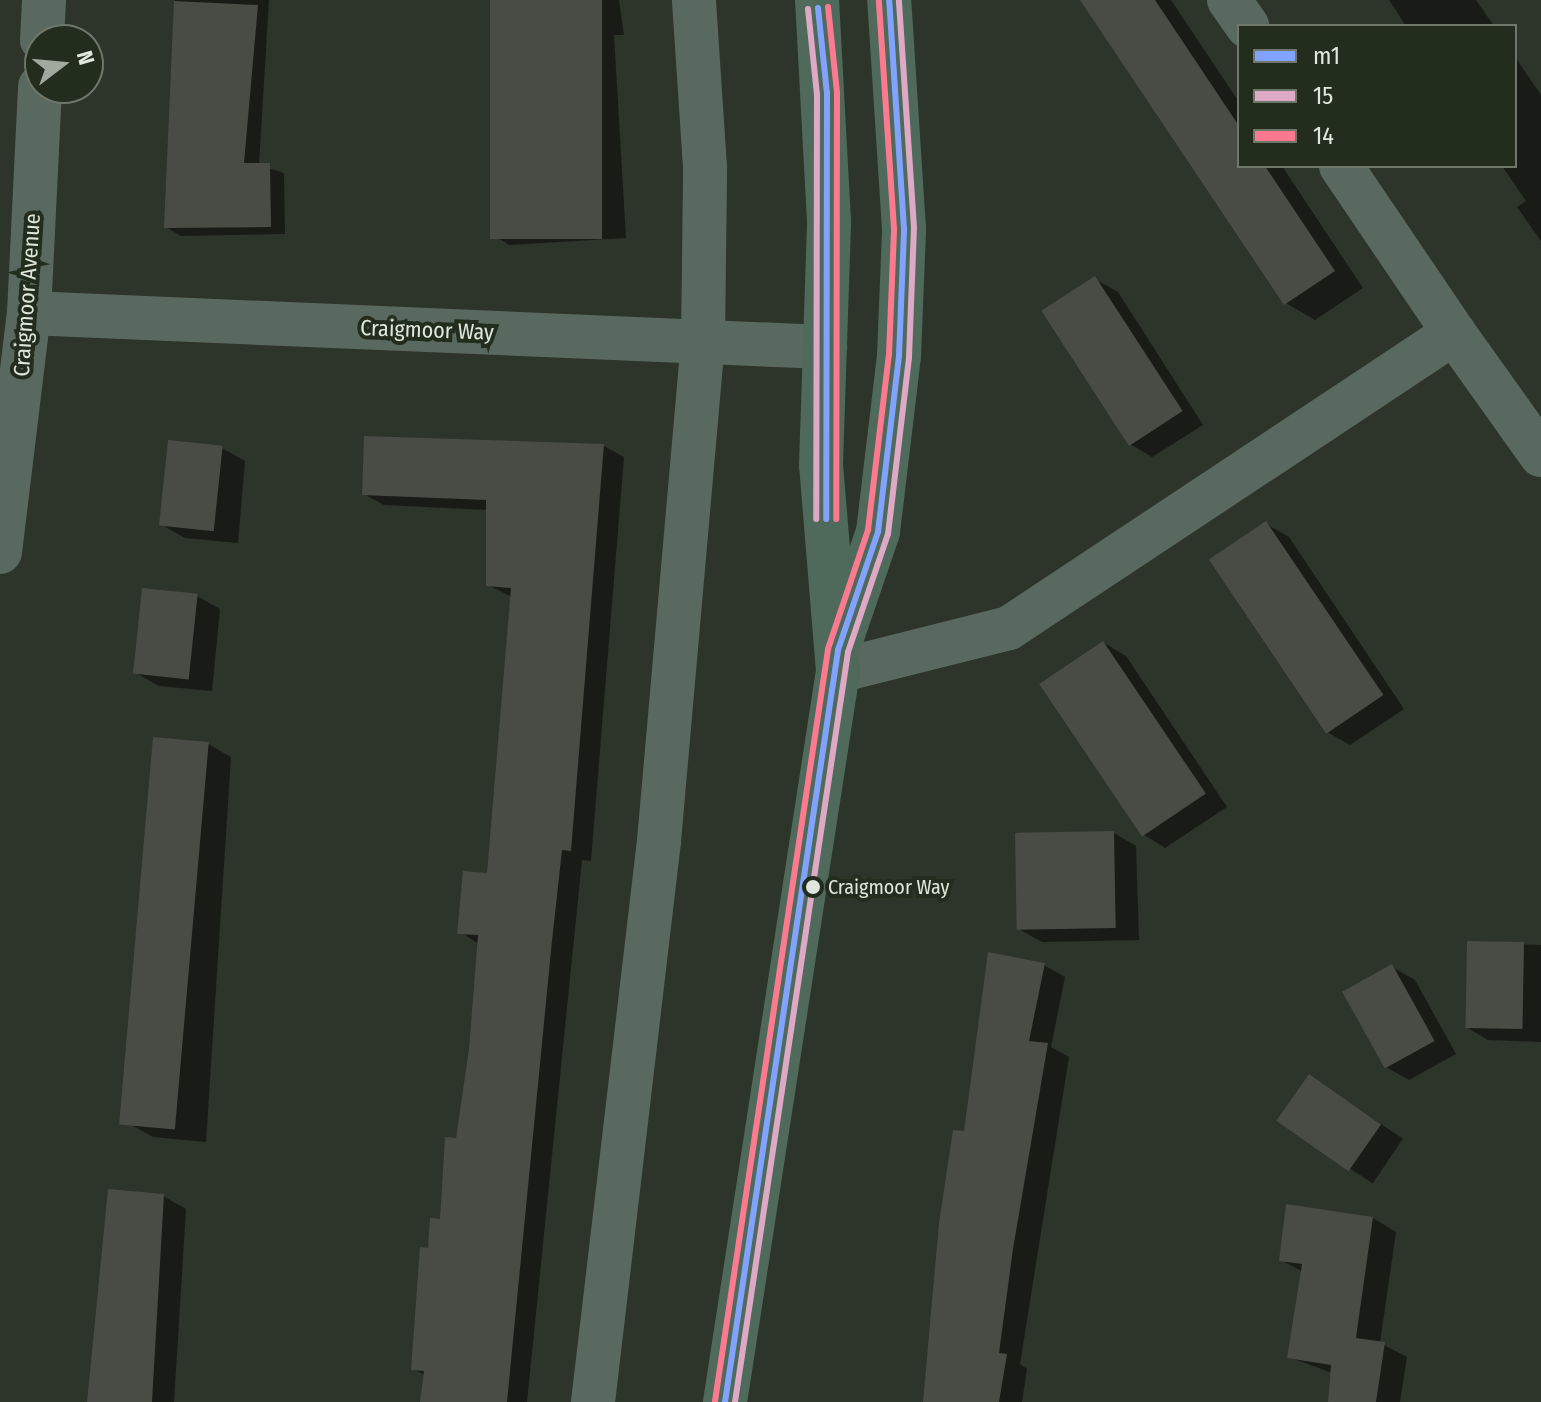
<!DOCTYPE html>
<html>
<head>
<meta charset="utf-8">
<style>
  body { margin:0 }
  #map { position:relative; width:1541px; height:1402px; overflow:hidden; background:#2d342a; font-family:"Fira Sans Condensed",sans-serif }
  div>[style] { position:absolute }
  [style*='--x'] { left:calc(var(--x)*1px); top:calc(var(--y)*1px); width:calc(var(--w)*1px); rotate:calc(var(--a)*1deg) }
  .shadow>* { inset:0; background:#0007; transform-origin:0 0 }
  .building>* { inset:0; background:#494c45; transform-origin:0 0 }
  .minor>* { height:44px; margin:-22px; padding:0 22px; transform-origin:22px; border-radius:22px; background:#5a6960 }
  .major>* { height:44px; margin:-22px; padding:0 22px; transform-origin:22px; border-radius:22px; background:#4f695b }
  .bus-1>* { height:6px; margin:-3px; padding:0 3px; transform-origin:3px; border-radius:3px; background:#81a3fd }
  .bus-2>* { height:6px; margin:-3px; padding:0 3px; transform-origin:3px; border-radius:3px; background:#dea9c5 }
  .bus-3>* { height:6px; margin:-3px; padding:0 3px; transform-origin:3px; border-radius:3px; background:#fc7a8f }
  .dots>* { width:22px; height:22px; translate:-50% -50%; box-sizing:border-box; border:4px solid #222d1d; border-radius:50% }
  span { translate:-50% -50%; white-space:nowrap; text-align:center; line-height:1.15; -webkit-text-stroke:8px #222d1d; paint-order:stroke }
  .bus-label { font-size:20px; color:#dfe6dc }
  .left { translate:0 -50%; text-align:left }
  .street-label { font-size:22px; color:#dfe6dc }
  .legend { position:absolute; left:1237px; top:24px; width:280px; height:144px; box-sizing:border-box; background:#222d1d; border:2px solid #6e7769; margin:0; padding:10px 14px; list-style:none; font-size:24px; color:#dfe6dc }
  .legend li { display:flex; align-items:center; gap:16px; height:40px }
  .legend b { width:40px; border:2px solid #6e7769 }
  .north { position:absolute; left:24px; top:24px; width:80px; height:80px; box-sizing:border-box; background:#222d1d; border:2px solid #6e7769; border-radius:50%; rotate:74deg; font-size:22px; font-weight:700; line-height:32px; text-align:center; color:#dfe6dc }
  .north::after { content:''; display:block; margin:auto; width:28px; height:36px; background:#a1a89e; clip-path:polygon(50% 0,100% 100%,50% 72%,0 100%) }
</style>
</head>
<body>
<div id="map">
  <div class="shadow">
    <i style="clip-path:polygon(175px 0,269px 0,259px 165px,284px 173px,285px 234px,181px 236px,166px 227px)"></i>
    <i style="clip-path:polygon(490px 0,619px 0,624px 35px,614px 35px,626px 238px,509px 245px,498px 238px)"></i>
    <i style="clip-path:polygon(1094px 0,1171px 0,1239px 102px,1239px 166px,1282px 166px,1363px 288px,1315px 320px,1286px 303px)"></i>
    <i style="clip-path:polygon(1389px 0,1476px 0,1494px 26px,1406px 26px)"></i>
    <i style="clip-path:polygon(1515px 57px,1541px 95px,1541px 241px,1517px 207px,1526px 201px,1502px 166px,1515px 166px)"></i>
    <i style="clip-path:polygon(1095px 279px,1118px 292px,1203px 425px,1152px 457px,1130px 444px)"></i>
    <i style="clip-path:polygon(604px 446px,624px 457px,591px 861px,582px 860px,527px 1402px,422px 1402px,425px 1375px,413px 1369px,429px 1250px,442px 1221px,471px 1050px,479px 944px,460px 932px,489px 875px,512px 597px,488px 585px,488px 510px,384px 505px,364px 494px)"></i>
    <i style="clip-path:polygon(222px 448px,245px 461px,238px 543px,185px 538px,162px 525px)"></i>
    <i style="clip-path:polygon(1266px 524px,1289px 537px,1404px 709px,1350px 745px,1327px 732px)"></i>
    <i style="clip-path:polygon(197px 596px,220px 609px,212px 691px,159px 686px,136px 673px)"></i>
    <i style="clip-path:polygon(1104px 643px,1126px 656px,1227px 807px,1165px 848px,1143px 834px)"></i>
    <i style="clip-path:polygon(208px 744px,231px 757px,206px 1142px,153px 1137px,130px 1124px)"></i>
    <i style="clip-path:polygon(1114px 833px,1136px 846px,1139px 940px,1042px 942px,1019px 929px)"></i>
    <i style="clip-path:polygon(1469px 943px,1541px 945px,1541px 1042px,1488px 1040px,1466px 1027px)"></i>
    <i style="clip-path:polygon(1044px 965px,1065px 977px,1051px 1047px,1069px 1057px,1020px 1364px,1027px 1369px,1022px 1402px,926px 1402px,966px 1134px)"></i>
    <i style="clip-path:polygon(1392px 967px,1415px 980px,1456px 1054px,1409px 1080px,1386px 1067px)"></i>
    <i style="left:1310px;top:1076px;width:112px;height:54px;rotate:34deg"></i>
    <i style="clip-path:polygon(163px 1196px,186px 1209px,174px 1402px,89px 1402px)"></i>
    <i style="clip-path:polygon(1373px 1218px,1396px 1232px,1380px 1343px,1407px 1357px,1400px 1402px,1330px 1402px,1332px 1373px,1289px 1357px,1303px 1272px,1281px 1260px)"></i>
  </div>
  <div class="building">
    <i style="left:490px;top:0;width:112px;height:239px"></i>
    <i style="clip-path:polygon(1080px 0,1155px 0,1239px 126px,1239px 166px,1265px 166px,1335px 271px,1284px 305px)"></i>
    <i style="clip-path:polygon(174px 1px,258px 5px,244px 163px,270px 163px,271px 227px,164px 228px)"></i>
    <i style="left:1095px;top:276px;width:161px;height:64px;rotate:57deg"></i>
    <i style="clip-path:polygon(364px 436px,604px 444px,571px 851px,562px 850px,552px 941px,507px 1402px,420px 1402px,424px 1371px,411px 1370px,420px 1247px,428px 1248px,430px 1218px,440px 1219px,445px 1137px,456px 1138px,469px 1049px,478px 935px,457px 934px,463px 871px,487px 873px,511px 588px,486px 586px,486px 500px,362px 495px)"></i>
    <i style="left:168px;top:440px;width:55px;height:86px;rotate:6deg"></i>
    <i style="left:1266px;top:521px;width:210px;height:69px;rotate:56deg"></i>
    <i style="left:142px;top:588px;width:56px;height:86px;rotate:6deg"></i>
    <i style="left:1103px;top:641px;width:184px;height:77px;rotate:56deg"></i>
    <i style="left:153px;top:737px;width:56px;height:389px;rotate:5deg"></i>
    <i style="left:1114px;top:831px;width:97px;height:99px;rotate:89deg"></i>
    <i style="left:1467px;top:941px;width:57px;height:87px;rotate:1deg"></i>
    <i style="clip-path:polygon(988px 952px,1045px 963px,1029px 1041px,1048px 1043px,1013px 1249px,999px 1353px,1007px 1354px,999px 1402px,923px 1402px,939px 1223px,953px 1130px,964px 1131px)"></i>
    <i style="left:1392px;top:964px;width:88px;height:57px;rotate:61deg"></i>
    <i style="left:1309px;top:1074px;width:88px;height:57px;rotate:35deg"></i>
    <i style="clip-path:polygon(108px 1189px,164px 1194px,152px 1402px,87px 1402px)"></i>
    <i style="clip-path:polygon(1286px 1204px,1373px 1217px,1356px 1338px,1385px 1342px,1376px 1402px,1328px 1402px,1331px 1365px,1287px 1358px,1302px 1264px,1279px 1261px)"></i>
  </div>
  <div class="minor">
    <i style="--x:1229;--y:0;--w:32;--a:55"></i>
    <i style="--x:42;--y:40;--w:40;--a:-87.1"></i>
    <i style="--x:1341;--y:166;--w:202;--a:55.9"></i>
    <i style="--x:29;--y:313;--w:797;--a:2.45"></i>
    <i style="--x:0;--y:552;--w:241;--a:-83.1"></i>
    <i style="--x:29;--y:313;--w:227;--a:-87.2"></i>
    <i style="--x:838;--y:671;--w:176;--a:-14.1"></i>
    <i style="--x:1009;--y:628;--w:534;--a:-33.54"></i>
    <i style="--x:1454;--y:333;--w:150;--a:54.5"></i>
    <i style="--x:593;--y:1402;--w:565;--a:-83.29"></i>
    <i style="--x:659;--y:841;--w:502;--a:-84.97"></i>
    <i style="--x:703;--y:341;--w:174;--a:-89.3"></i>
    <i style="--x:705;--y:167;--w:167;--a:-93.8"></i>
  </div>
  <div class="major">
    <i style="--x:843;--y:634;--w:108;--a:-71.1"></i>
    <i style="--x:878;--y:532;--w:177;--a:-83.2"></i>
    <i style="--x:899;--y:356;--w:127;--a:-87.7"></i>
    <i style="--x:904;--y:229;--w:229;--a:-93.7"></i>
    <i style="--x:725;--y:1402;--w:740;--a:-81.21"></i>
    <i style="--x:838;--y:671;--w:207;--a:-94.7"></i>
    <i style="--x:821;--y:465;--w:244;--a:-88.1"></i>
    <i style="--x:829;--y:221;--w:221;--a:-93.1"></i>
  </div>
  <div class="bus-1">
    <i style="--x:818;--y:8;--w:85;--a:84"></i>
    <i style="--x:827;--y:93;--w:426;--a:90.1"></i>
    <i style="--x:725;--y:1402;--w:760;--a:-81.45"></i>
    <i style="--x:838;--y:650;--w:125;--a:-71.3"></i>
    <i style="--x:878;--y:532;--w:177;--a:-83.2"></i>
    <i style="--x:899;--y:356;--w:127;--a:-87.7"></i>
    <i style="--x:904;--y:229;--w:229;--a:-93.7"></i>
  </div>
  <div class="bus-2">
    <i style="--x:808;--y:9;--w:85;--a:84"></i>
    <i style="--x:817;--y:94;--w:425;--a:90.1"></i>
    <i style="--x:735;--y:1402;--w:758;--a:-81.43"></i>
    <i style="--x:848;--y:652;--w:125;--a:-71.3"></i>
    <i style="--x:888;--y:534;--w:178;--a:-83.2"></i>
    <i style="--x:909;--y:357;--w:129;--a:-87.8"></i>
    <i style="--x:914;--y:228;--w:228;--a:-93.8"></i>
  </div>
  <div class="bus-3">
    <i style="--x:828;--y:7;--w:86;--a:84"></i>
    <i style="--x:837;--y:93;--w:426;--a:90.1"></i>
    <i style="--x:715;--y:1401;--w:760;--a:-81.45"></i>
    <i style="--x:828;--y:649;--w:126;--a:-71.4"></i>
    <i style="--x:868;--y:530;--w:176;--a:-83.2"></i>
    <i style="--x:889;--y:355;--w:126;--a:-87.7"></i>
    <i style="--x:894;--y:229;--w:228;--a:-93.8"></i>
  </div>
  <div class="dots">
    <i style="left:813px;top:887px;background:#dfe6dc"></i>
  </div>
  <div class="bus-label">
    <span class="left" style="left:828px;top:887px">Craigmoor Way</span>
  </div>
  <div class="street-label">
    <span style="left:27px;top:295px;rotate:-86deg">Craigmoor Avenue</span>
    <span style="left:427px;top:330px;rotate:2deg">Craigmoor Way</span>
  </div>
  <ul class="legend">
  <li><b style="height:10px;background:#81a3fd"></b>m1</li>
  <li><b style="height:10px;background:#dea9c5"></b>15</li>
  <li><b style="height:10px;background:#fc7a8f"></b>14</li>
  </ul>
  <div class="north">N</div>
</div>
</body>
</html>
